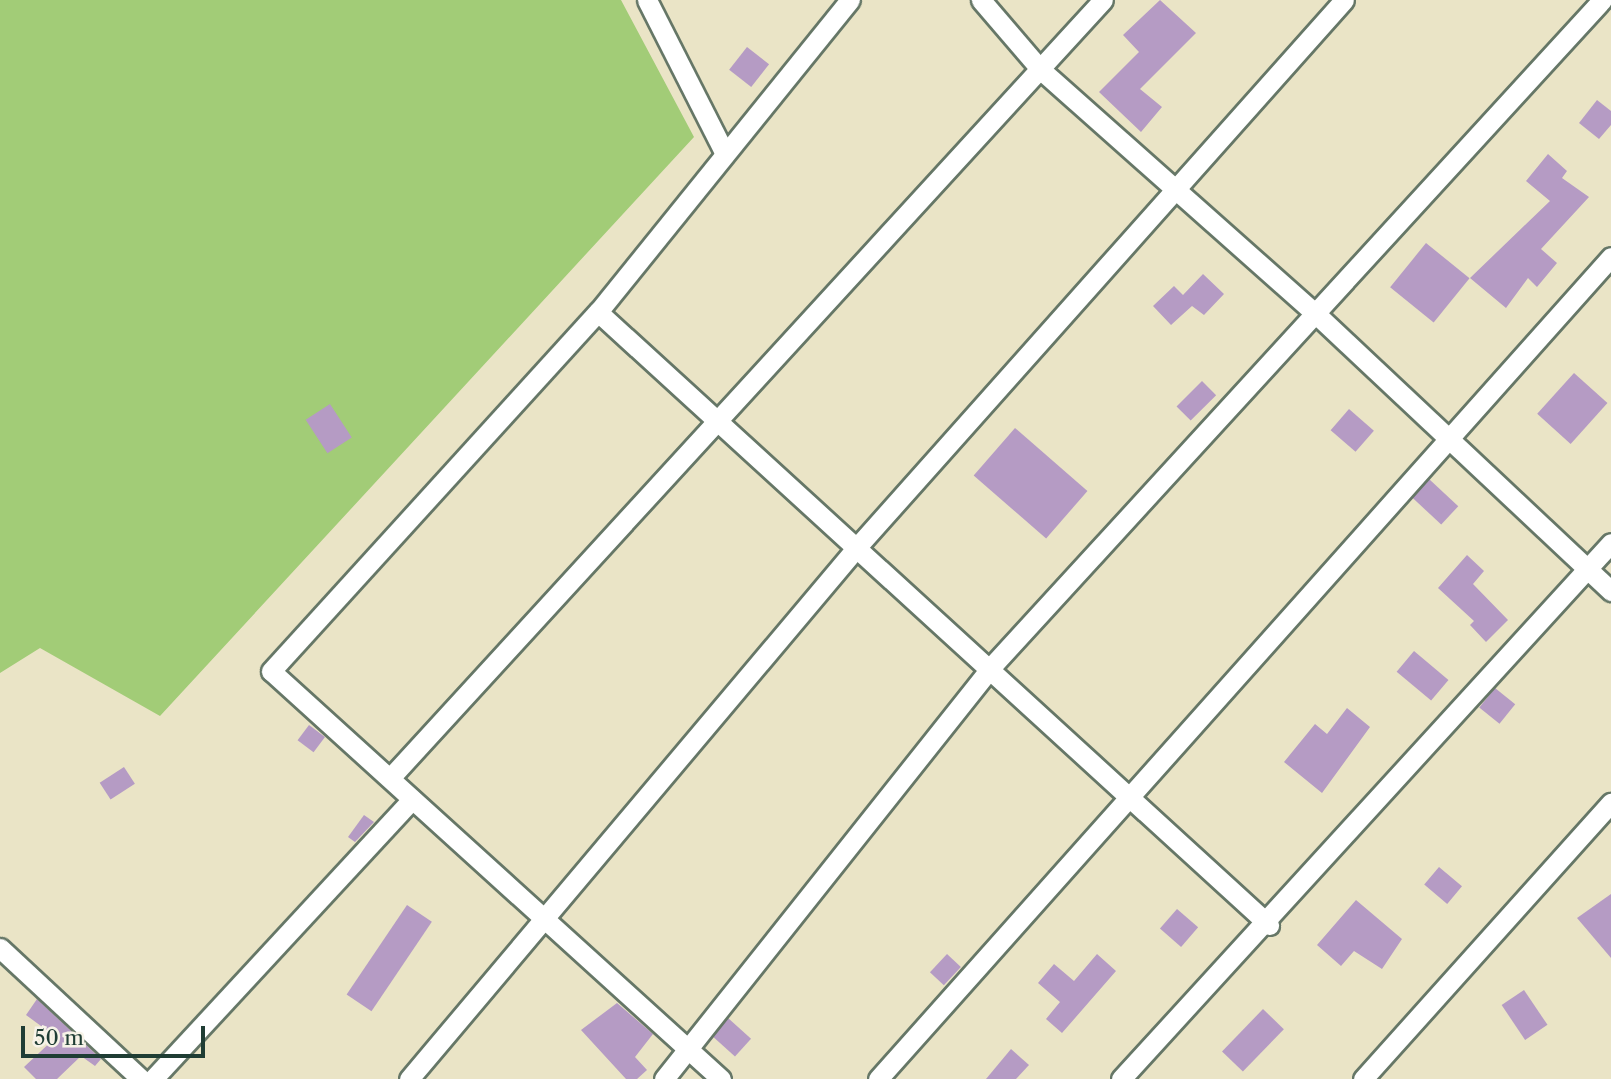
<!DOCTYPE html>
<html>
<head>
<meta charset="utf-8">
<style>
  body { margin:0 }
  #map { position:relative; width:1611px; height:1079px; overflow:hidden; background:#eae4c6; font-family:"Libre Caslon Text",serif }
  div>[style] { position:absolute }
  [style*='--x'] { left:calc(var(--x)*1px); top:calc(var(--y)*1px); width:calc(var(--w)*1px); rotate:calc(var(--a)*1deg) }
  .green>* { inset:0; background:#a2cc77 }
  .building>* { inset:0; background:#b59bc4; transform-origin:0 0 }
  .roads { filter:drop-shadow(2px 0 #667767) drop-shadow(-2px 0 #667767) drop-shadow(0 2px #667767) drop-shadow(0 -2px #667767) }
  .minor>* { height:19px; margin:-9.5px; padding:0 9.5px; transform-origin:9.5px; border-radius:9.5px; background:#fff }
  span { translate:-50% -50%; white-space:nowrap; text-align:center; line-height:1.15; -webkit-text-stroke:6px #f7f3e8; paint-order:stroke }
  .scale { position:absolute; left:21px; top:1026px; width:184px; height:32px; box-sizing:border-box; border:4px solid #1f3d34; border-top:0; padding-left:9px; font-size:21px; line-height:24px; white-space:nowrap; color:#1f3d34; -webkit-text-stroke:5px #f7f3e8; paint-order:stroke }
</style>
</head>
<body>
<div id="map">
  <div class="green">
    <i style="clip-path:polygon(0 0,621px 0,694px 137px,160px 716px,40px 648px,0 673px)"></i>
  </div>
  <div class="building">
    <i style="clip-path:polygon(1160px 0,1196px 33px,1140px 89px,1162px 107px,1141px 132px,1099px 92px,1139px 52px,1123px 35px)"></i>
    <i style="left:747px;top:47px;width:28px;height:29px;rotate:38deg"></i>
    <i style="clip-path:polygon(1597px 100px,1611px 111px,1611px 125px,1599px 139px,1579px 123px)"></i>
    <i style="clip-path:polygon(1548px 154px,1567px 171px,1562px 178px,1589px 197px,1541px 249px,1557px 263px,1537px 287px,1528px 278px,1506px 308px,1470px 278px,1550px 201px,1526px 181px)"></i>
    <i style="left:1426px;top:243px;width:56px;height:57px;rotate:39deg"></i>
    <i style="clip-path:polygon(1203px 274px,1224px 294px,1204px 315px,1192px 306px,1171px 325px,1153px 306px,1174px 286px,1183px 295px)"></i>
    <i style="left:1574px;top:373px;width:45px;height:55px;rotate:42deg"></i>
    <i style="left:1202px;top:381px;width:20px;height:36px;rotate:45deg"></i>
    <i style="left:330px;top:404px;width:40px;height:29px;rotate:57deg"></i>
    <i style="left:1349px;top:409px;width:33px;height:28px;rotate:41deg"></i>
    <i style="left:1015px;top:428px;width:96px;height:63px;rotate:41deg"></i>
    <i style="left:1429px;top:479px;width:40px;height:25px;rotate:43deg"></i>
    <i style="clip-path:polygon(1467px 555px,1484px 571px,1473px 584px,1508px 620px,1486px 642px,1470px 625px,1474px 621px,1438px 588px)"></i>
    <i style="left:1414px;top:651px;width:45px;height:27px;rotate:40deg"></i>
    <i style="left:1495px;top:688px;width:26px;height:25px;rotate:39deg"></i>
    <i style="clip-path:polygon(1347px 708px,1370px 727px,1322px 793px,1284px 762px,1315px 724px,1327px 734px)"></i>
    <i style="left:309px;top:725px;width:20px;height:19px;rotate:37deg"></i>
    <i style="left:124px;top:767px;width:20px;height:29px;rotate:57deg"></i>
    <i style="clip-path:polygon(364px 815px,374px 822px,355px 842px,348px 837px)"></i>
    <i style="left:1439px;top:867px;width:30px;height:23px;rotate:40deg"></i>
    <i style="clip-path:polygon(1611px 894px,1611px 958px,1577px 918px)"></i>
    <i style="clip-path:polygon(1356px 900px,1402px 939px,1382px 969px,1354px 951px,1341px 966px,1317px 945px)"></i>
    <i style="left:407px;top:905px;width:30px;height:108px;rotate:34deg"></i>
    <i style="left:1177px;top:909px;width:28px;height:26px;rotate:41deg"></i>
    <i style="left:947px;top:954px;width:19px;height:25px;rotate:43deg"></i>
    <i style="clip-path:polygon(1097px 954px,1116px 971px,1062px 1033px,1046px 1019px,1060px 1002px,1038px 983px,1054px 964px,1074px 981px)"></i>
    <i style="left:1524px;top:990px;width:42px;height:27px;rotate:56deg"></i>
    <i style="clip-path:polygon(37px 999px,101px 1059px,95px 1066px,81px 1056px,57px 1079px,36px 1079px,24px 1067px,56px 1037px,26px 1015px)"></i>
    <i style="clip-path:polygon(617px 1003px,653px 1034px,635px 1057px,647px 1070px,637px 1079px,626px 1079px,581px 1030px)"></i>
    <i style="left:1263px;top:1009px;width:29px;height:59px;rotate:44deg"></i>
    <i style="left:728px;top:1018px;width:31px;height:24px;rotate:42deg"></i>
    <i style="clip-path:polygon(1011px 1049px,1029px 1065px,1016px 1079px,986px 1079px)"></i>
  </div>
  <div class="roads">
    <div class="minor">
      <i style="--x:647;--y:0;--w:170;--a:63.1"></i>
      <i style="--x:981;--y:0;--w:92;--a:49.4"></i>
      <i style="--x:1041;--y:70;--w:368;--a:41.6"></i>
      <i style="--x:1316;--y:314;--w:405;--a:43.2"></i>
      <i style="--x:598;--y:312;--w:909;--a:42.41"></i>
      <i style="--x:390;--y:778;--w:1055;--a:-47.5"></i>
      <i style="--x:0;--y:948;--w:192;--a:42.9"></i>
      <i style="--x:153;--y:1079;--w:381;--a:-47.2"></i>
      <i style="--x:409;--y:1079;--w:696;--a:-49.9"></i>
      <i style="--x:857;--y:547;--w:732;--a:-48.32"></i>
      <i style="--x:664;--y:1079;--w:527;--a:-51.54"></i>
      <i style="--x:992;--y:666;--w:903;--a:-47.51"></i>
      <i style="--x:721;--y:1079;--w:607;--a:-137.8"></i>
      <i style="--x:271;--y:671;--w:486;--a:-47.7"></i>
      <i style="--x:598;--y:312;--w:401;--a:-51.1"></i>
      <i style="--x:878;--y:1079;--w:1101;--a:-48.28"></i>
      <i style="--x:1121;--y:1079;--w:726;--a:-47.57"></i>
      <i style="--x:1363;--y:1079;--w:371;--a:-48.1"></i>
    </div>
  </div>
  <div class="scale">50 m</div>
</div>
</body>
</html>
